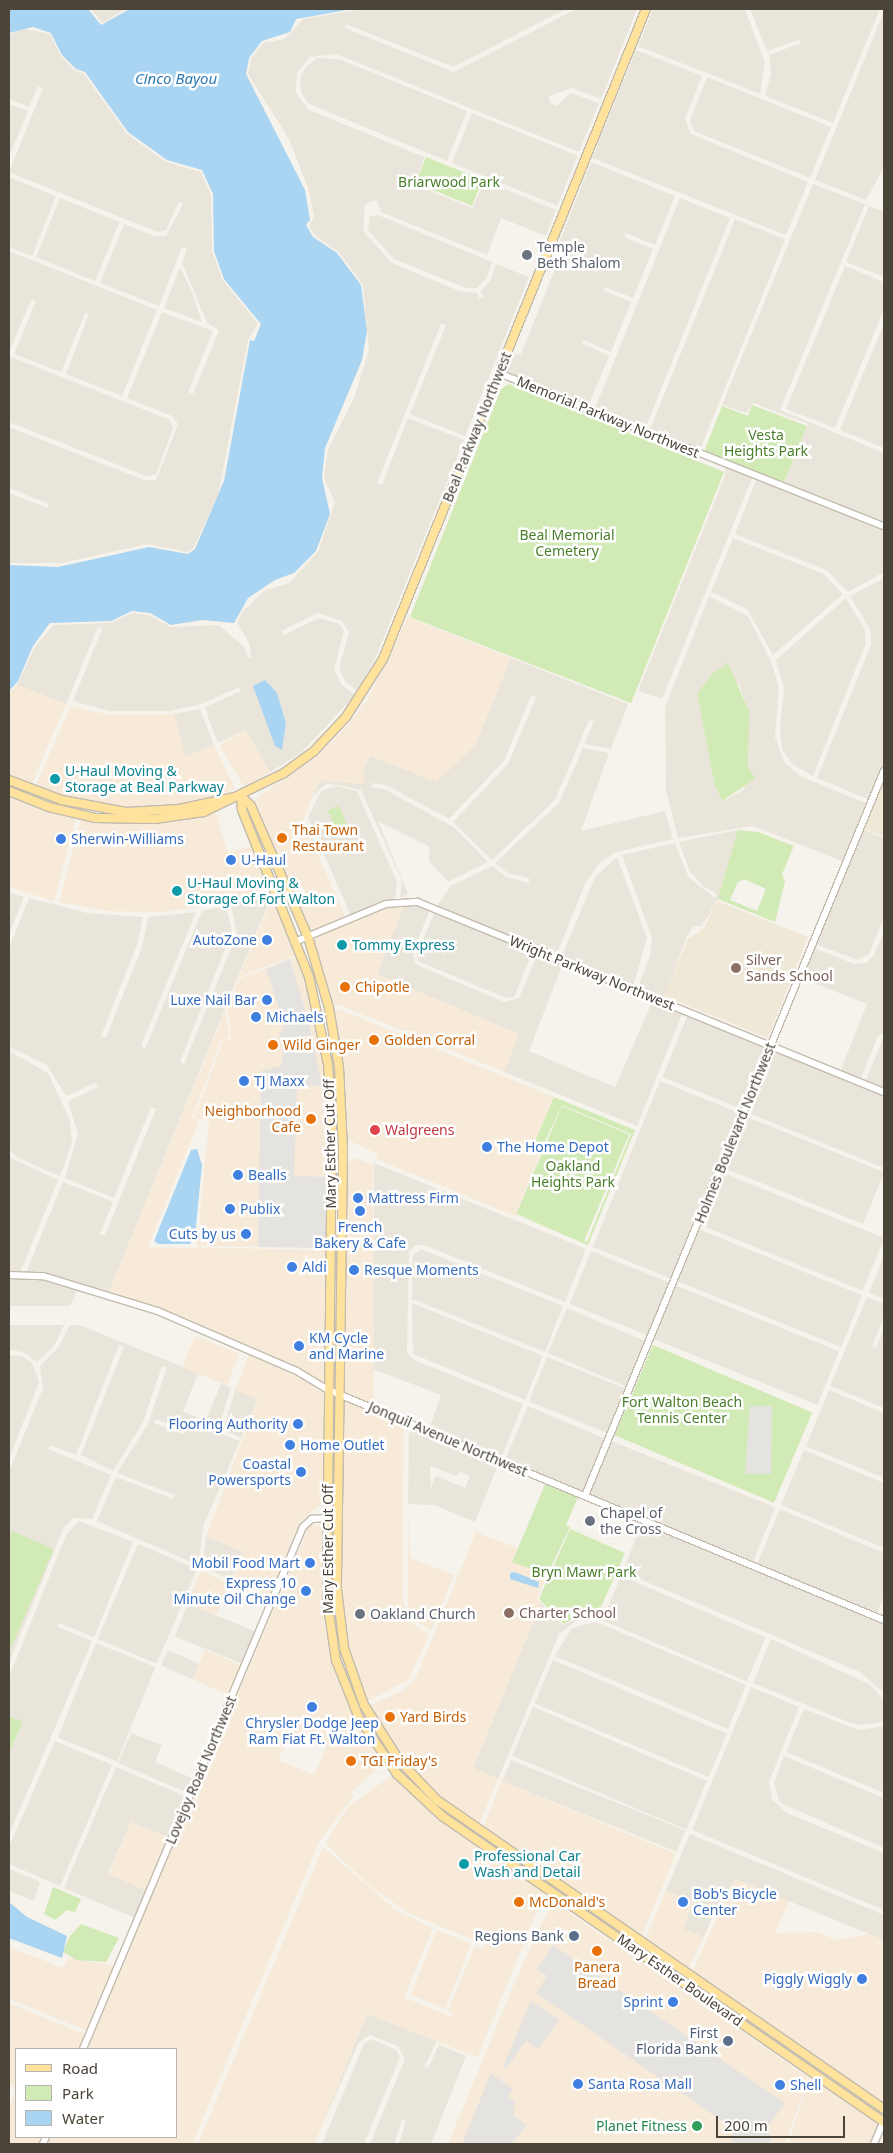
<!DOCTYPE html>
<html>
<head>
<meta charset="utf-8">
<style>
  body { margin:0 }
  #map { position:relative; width:893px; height:2153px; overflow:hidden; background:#f6f3ec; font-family:"Noto Sans",sans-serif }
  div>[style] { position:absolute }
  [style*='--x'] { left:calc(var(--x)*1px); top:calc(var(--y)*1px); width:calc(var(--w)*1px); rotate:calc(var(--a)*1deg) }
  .residential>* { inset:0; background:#eae5da; transform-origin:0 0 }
  .commercial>* { inset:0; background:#f7ead8; transform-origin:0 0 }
  .education>* { inset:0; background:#efe8d6 }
  .green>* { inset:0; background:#d2eab5; transform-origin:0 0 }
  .parking>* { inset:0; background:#e5e3e0 }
  .water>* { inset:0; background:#a9d4f2 }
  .roads { filter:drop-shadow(1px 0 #c2bbae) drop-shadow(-1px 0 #c2bbae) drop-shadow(0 1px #c2bbae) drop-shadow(0 -1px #c2bbae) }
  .minor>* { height:5.5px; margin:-2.75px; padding:0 2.75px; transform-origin:2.75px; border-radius:2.75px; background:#fff }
  .major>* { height:8px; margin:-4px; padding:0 4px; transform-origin:4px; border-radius:4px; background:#ffe39c }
  .dots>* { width:14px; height:14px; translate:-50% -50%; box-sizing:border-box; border:2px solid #fff; border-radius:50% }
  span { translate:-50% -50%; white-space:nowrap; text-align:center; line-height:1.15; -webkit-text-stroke:5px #fff; paint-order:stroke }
  .park-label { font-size:14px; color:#4a7f2a }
  .worship-label { font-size:14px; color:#5b616d }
  .left { translate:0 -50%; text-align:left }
  .street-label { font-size:14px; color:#4b4439 }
  .culture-label { font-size:14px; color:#0d838f }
  .food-label { font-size:14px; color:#c56008 }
  .right { translate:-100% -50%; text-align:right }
  .shop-label { font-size:14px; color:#366cbe }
  .education-label { font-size:14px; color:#785e54 }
  .health-label { font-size:14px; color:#be3a42 }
  .service-label { font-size:14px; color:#4e5e75 }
  .leisure-label { font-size:14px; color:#27864d }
  .water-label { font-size:15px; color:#2e7ab2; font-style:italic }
  .frame { position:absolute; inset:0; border:10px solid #4b4439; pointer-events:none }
  .legend { position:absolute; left:15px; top:2048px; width:162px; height:90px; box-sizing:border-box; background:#fff; border:1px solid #b7b4b0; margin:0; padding:6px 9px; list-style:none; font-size:15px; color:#4b4439 }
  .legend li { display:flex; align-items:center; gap:10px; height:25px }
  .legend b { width:25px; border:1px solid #b7b4b0 }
  .scale { position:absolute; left:716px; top:2116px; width:129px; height:22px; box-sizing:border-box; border:2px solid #4b4439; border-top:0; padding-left:6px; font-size:15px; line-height:18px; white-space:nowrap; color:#4b4439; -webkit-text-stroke:4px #fff; paint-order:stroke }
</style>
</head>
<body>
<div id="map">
  <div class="residential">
    <i style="clip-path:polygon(91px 9px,126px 9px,102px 23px)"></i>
    <i style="clip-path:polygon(evenodd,364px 9px,566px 9px,453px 67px,346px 24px,345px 28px,454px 72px,576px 9px,637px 9px,601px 99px,572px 88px,549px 96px,550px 103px,556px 106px,571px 93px,599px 103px,579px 152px,336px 54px,310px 57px,297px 73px,296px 93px,309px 110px,424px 157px,415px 185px,472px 208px,485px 181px,556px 210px,546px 236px,501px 218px,487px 255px,381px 212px,377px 200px,365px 204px,363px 231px,392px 263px,459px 291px,477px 293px,479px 298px,484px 297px,481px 291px,490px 281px,496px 264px,529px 277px,465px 436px,410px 414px,446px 325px,441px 324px,377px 483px,382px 485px,408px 418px,464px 440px,377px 654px,357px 691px,345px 681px,339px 668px,349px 632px,342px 621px,318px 613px,281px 631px,284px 635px,319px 618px,339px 624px,344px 631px,334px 669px,341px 684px,355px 695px,301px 753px,270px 772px,245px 730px,218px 743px,210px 723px,205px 707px,241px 691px,239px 687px,201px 704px,169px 711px,109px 711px,73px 701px,102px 629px,98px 627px,66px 704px,17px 685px,35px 647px,53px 625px,111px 623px,132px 613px,149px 615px,171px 627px,219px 625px,244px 647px,248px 658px,251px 657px,249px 643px,237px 622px,243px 611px,264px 591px,289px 583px,318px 552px,335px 502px,324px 478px,328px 449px,354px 398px,369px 350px,363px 285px,339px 252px,315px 236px,309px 226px,314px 216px,308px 188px,289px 139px,248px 74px,251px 59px,263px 43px,285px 39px,303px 19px,364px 9px,277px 693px,286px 723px,282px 750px,275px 746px,260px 699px,277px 693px)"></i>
    <i style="clip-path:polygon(653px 9px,745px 9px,765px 63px,760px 94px,638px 46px)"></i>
    <i style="clip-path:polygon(750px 9px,880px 9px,833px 123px,765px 96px,771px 74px,769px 55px,801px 43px,799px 40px,767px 51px)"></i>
    <i style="clip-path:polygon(884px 11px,884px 167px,866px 200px,815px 180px)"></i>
    <i style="clip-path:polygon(23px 29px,50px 34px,61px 56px,74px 70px,84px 74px,127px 134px,166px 162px,201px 172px,211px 195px,212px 251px,222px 279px,258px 324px,248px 340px,218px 496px,193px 548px,187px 552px,147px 544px,62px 563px,9px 563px,9px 493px,47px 508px,49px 504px,9px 488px,9px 427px,144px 480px,156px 480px,178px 424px,172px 416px,127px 398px,162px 312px,213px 331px,188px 392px,193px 394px,219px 330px,207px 323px,182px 263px,187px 249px,182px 247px,159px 306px,100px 283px,124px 224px,154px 236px,166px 236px,183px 204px,179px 202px,166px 230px,157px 232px,9px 172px,43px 88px,38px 86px,29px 107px,9px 99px,9px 35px)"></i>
    <i style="clip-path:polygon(636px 50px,702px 76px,685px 119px,691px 134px,808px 182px,786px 235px,592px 158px)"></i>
    <i style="clip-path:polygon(317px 58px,339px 59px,467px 111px,447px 161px,309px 104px,301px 92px,300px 80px,305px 68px)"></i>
    <i style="clip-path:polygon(707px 77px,831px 127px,810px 178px,694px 131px,690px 120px)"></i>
    <i style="clip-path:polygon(9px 104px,28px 111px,11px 152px,9px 151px)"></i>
    <i style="left:472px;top:113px;width:114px;height:54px;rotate:22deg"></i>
    <i style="clip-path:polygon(591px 162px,675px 196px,655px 245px,626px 233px,624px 237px,653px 249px,633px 298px,605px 287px,603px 290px,631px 302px,611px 352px,584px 340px,582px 343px,609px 356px,588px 406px,506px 374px,514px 354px,521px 354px,562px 251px,557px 248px)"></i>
    <i style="clip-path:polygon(9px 177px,56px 196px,32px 256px,9px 247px)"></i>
    <i style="clip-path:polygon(813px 184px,865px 204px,780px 410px,884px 453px,884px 524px,784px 484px,808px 424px,753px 403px,747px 413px,722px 405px)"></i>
    <i style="left:60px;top:198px;width:64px;height:64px;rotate:22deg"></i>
    <i style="left:680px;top:198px;width:54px;height:227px;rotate:22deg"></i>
    <i style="clip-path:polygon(869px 206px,884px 212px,884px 277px,846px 262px)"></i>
    <i style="clip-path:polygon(378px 215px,492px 262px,486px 279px,477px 288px,466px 288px,394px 259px,368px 230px,370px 216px)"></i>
    <i style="left:735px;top:219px;width:54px;height:228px;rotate:22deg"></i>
    <i style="clip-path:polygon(9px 251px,157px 310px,122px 396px,66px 374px,89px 314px,85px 313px,61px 372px,14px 354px,36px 301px,31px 300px,9px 352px)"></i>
    <i style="clip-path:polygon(845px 266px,884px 282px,884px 309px,835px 428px,786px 409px)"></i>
    <i style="clip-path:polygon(180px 267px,192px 292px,202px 322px,164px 308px)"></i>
    <i style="clip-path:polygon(884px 323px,884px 448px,840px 430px)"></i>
    <i style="clip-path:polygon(9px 356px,170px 420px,173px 428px,156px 475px,146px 476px,9px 422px)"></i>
    <i style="clip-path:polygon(724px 465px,753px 476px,662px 699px,638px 691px,726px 473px)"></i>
    <i style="clip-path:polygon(757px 478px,884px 528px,884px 572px,848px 592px,826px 570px,735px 534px)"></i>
    <i style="clip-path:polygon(733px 538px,824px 574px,843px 594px,773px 655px,747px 609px,711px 592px)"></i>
    <i style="clip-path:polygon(884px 578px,884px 764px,870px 800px,817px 778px,871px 645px,870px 629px,850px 596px)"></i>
    <i style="clip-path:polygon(evenodd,709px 596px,748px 616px,772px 664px,779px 688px,775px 737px,784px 762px,800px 776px,868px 804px,844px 862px,753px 826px,678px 838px,666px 790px,665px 707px,709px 596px,739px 683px,744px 698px,748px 766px,744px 790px,723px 801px,714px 781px,697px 694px,739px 683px)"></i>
    <i style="clip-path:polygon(846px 598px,865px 630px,866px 643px,813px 776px,792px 764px,782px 749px,780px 729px,784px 689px,776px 660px)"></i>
    <i style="clip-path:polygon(511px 658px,628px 704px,611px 749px,584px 744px,594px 721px,589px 720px,555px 800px,492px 860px,453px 822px,508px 764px,536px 697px,531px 696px,504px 761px,449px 819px,386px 785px,371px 783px,372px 788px,384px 789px,455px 828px,488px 862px,448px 882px,429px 861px,430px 847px,378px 821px,408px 894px,400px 898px,402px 881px,361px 790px,327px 783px,313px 796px,319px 781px,363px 769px,370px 756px,475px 745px)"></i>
    <i style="clip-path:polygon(200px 709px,214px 745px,185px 757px,174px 714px)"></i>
    <i style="clip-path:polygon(583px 748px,609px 753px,581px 831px,665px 811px,673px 839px,616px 852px,600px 862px,585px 884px,556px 956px,436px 907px,451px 886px,492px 866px,506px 877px,529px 883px,529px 878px,508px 873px,495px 863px,559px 803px)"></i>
    <i style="clip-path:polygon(336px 786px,357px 791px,397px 882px,395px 899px,351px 916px,308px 817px,321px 791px)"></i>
    <i style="clip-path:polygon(863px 829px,884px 839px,884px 917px,869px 954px,858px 960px,815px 944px)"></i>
    <i style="clip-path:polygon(738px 830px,732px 863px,718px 899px,702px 926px,693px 926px,686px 938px,664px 1000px,637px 989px,650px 956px,652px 938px,622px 855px,675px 843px,689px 878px,715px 898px,717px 894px,703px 886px,689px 870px,679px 842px)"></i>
    <i style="clip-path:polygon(617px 857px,647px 938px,633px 987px,561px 958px,595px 877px)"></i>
    <i style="clip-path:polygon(9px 892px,24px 897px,9px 934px)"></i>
    <i style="clip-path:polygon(273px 892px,108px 1294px,26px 1273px,63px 1182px,113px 1202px,100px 1234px,105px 1236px,156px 1109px,151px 1107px,114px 1198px,65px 1178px,78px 1134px,68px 1101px,98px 1087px,95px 1083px,66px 1096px,47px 1065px,9px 1047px,9px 948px,29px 898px,87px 913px,143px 917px,137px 945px,101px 1036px,106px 1038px,142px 947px,148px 917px,196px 912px,141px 1046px,145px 1049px,202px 911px,226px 906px,232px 932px,180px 1062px,184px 1064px,237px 934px,231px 905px)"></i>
    <i style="clip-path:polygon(405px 903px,430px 909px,413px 953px,415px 964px,504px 1002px,519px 998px,538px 953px,563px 963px,529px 1051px,615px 1087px,653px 1000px,683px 1012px,637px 1126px,504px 1072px,518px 1034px,377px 974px)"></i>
    <i style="clip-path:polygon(435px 911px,533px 951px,514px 997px,506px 998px,418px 961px,417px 954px)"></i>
    <i style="clip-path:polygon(884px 931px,884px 1032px,878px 1036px,860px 1080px,840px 1072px,867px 1004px,801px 978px,814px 948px,854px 964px,866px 963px,874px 955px)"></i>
    <i style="left:688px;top:1014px;width:87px;height:68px;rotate:22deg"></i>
    <i style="clip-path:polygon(884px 1037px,884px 1090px,865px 1082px)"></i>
    <i style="clip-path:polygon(772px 1049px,884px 1094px,884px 1168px,746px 1112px)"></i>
    <i style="clip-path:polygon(9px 1051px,48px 1073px,70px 1120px,72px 1143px,60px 1176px,18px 1158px,10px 1150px)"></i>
    <i style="left:660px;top:1081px;width:87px;height:179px;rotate:22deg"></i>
    <i style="left:745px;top:1116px;width:150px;height:56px;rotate:22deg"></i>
    <i style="clip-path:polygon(9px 1157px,58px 1180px,20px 1273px,9px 1273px)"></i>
    <i style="clip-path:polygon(374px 1163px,586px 1249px,565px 1302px,424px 1245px,416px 1245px,409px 1251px,407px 1352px,414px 1360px,523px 1404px,501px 1458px,429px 1429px,441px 1395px,373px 1369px)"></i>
    <i style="left:721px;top:1172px;width:176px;height:57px;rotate:22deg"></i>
    <i style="left:698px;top:1229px;width:177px;height:56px;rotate:22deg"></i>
    <i style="clip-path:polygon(421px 1249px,563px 1306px,545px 1352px,412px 1299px,413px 1255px)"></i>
    <i style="left:591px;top:1251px;width:85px;height:57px;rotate:22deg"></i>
    <i style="clip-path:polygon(884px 1255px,884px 1299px,869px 1293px)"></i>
    <i style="clip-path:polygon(9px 1278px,43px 1279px,77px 1291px,70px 1306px,9px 1306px)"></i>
    <i style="left:675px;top:1285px;width:177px;height:58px;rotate:22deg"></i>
    <i style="clip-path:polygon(867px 1297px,884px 1304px,884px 1316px,872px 1347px,876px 1348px,884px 1329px,884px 1408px,830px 1386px)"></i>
    <i style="clip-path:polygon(412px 1303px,543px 1356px,525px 1400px,413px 1354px)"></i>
    <i style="left:567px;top:1308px;width:86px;height:49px;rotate:23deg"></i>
    <i style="clip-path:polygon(9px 1325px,64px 1325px,54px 1346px,37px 1362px,23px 1352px,9px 1350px)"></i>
    <i style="clip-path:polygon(70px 1325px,80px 1325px,198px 1373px,183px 1412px,206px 1420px,221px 1384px,231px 1388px,219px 1426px,196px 1420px,183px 1430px,156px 1419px,154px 1423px,182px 1434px,199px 1425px,239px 1441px,241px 1438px,223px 1430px,235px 1390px,258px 1399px,204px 1524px,198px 1565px,97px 1521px,116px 1477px,173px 1499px,175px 1495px,117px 1473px,148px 1424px,167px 1367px,162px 1366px,143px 1422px,113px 1471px,81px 1455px,119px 1359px,124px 1346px,119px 1345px,76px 1455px,50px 1445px,48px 1449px,111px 1475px,92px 1519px,74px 1518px,64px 1527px,9px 1663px,12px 1531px,9px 1538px,9px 1472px,43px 1388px,40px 1366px,58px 1348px)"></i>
    <i style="clip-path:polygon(9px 1355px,22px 1356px,32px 1363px,39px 1382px,9px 1459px)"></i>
    <i style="left:547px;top:1357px;width:85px;height:48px;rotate:22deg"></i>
    <i style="clip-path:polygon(829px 1390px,884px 1413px,884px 1478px,806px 1446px)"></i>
    <i style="left:528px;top:1406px;width:85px;height:59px;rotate:23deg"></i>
    <i style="clip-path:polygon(evenodd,409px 1425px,499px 1462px,475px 1522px,434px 1505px,408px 1504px,409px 1425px,430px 1466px,456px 1476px,460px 1472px,470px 1476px,465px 1488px,436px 1476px,431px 1488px,430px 1466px)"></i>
    <i style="left:611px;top:1441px;width:177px;height:58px;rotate:22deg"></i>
    <i style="clip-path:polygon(804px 1450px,884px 1483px,884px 1548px,781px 1505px)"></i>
    <i style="clip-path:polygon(780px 1509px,884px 1553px,884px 1595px,877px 1614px,757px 1564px)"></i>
    <i style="clip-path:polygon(79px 1521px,133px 1542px,94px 1637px,59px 1623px,58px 1627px,92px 1641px,9px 1835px,9px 1753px,23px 1723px,9px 1716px,9px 1677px,66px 1535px)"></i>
    <i style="clip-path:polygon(642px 1521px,884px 1622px,884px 1693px,860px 1672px,623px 1572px)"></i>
    <i style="clip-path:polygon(206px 1536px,243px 1552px,232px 1580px,203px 1567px)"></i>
    <i style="left:138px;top:1544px;width:64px;height:103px;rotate:23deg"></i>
    <i style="left:621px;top:1576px;width:157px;height:48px;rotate:23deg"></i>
    <i style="clip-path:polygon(541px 1603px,563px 1625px,577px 1619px,587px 1617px,596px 1618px,576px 1621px,559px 1634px,498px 1779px,473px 1768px)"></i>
    <i style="left:188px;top:1604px;width:74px;height:35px;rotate:22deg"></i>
    <i style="clip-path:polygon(596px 1622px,746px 1685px,728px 1729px,555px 1656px,572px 1628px)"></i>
    <i style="clip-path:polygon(771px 1639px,869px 1684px,884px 1700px,884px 1722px,860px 1725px,848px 1722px,753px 1683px)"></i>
    <i style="left:96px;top:1643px;width:64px;height:102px;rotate:22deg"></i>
    <i style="left:168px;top:1650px;width:34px;height:17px;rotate:24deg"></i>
    <i style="left:553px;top:1660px;width:189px;height:47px;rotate:23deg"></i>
    <i style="clip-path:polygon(751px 1687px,799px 1707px,769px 1782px,772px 1800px,787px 1813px,884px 1853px,884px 1910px,692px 1830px)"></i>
    <i style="left:533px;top:1707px;width:189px;height:53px;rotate:23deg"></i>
    <i style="clip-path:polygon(804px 1709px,859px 1730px,884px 1726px,884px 1793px,786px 1752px)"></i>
    <i style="clip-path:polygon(131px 1733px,162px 1745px,155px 1762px,194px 1779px,188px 1793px,118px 1763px)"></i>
    <i style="clip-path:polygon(55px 1741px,112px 1765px,60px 1886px,9px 1864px,9px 1847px)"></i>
    <i style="clip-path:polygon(784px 1756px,884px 1798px,884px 1848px,780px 1803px,774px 1783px)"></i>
    <i style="left:511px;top:1760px;width:188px;height:23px;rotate:22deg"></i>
    <i style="clip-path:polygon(116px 1767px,187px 1797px,169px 1838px,131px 1822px,108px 1873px,148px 1888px,135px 1918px,64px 1888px)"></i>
    <i style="clip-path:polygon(690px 1834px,884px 1915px,884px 1940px,735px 1879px,710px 1940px,727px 1894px,723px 1892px,704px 1937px,683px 1929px,693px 1903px,666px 1890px)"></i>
    <i style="clip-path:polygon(9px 1869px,40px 1882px,34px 1901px,9px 1891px)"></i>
    <i style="clip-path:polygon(367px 2014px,437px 2041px,424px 2067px,428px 2068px,439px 2045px,466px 2056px,431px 2144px,399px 2144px,406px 2121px,402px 2119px,394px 2144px,370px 2144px,405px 2059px,398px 2046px,370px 2035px,359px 2042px,314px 2144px)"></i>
    <i style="clip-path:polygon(372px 2039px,396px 2050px,400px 2057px,364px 2144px,322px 2144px,364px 2044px)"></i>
  </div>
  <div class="commercial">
    <i style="clip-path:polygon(408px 617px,511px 658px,475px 746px,436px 782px,370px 756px,363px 769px,365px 784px,319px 781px,303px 820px,346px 919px,309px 934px,253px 801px,316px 757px,345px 729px,368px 699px)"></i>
    <i style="clip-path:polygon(17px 685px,66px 704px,31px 785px,9px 776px,9px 694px)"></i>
    <i style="clip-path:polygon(71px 706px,109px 715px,174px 714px,185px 757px,214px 745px,235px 789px,184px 805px,149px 809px,109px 807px,35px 787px)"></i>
    <i style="left:245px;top:730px;width:49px;height:30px;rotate:59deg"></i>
    <i style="clip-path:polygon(9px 794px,76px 818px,54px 901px,9px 887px)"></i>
    <i style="clip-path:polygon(216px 814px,228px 853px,252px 845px,271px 888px,210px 905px,162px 912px,106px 911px,59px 902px,81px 819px,147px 824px)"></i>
    <i style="clip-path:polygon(274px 894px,297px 955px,239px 977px)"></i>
    <i style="clip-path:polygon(405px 903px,377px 974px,519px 1034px,504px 1072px,339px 1005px,331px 1005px,311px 939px,387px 906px)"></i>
    <i style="clip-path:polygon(298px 956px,314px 1009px,326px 1086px,326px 1248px,202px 1246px,200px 1214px,209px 1120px,194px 1119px,223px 1040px,231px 1040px,228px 1007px,239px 979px)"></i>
    <i style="clip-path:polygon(226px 1009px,229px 1038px,221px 1040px,192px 1118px,199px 1121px,148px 1247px,197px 1248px,198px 1225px,202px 1248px,326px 1250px,325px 1385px,188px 1324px,108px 1294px)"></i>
    <i style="clip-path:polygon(338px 1009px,554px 1097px,534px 1144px,542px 1148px,516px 1213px,518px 1217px,376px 1159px,378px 1154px,348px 1140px,345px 1070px,332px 1010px)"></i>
    <i style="clip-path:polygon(356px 1158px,373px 1165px,374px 1406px,343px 1393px,347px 1164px)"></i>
    <i style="left:195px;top:1336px;width:48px;height:34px;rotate:22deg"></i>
    <i style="clip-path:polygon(249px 1354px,325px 1390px,323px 1503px,300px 1521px,271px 1597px,232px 1580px,243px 1552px,206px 1536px,258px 1399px,235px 1390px)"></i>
    <i style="clip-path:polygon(343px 1397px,404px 1423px,402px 1599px,411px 1622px,429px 1635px,408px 1680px,368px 1701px,347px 1647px,341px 1587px)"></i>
    <i style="clip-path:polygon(408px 1508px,410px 1558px,454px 1575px,431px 1631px,415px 1620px,408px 1606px)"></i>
    <i style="clip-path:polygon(evenodd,310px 1524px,322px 1527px,324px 1623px,337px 1678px,363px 1735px,382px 1764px,351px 1793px,354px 1795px,319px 1842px,192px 2144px,46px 2144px,49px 2137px,176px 2137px,176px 2049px,86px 2049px,310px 1524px,292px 1732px,327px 1746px,314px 1775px,278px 1760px,292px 1732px)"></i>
    <i style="clip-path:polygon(476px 1532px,517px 1548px,512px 1562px,547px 1575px,537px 1598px,541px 1603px,473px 1768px,498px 1779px,479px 1824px,432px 1790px,402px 1759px,369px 1706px,402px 1691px,416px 1678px)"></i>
    <i style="left:201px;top:1571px;width:32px;height:35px;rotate:24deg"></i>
    <i style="left:205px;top:1650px;width:40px;height:32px;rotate:23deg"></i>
    <i style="clip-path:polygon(391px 1776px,436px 1817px,545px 1891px,471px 2073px,477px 2057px,367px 2014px,314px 2144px,198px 2144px,323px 1847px,397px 1911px,433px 1928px,404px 1997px,451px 2017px,453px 2013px,448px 2011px,475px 1946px,484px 1949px,485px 1945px,408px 1913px,369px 1885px,325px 1843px,349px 1806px)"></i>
    <i style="clip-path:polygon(502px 1781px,676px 1854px,641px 1937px,483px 1827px)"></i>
    <i style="left:131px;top:1822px;width:41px;height:57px;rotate:23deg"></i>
    <i style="clip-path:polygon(735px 1879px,789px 1901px,775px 1933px,816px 1932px,836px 1940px,869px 1934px,884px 1940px,884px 2105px,692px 1972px)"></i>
    <i style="clip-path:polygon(666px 1890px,693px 1903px,683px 1929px,704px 1937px,688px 1969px,645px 1940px)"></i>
    <i style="clip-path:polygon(556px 1907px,561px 1907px,809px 2078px,785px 2144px,448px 2144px,519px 1972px,548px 1911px)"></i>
    <i style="clip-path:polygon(134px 1922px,88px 2031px,9px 1999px,9px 1947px,63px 1968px,68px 1958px,115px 1966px)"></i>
    <i style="left:437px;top:1930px;width:37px;height:70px;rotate:22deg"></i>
    <i style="clip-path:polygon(9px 2003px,86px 2035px,80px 2049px,16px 2049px,16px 2088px,9px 2084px)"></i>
    <i style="clip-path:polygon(810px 2077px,880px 2125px,872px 2144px,788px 2144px)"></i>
    <i style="clip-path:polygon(15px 2092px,16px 2137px,44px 2137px,40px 2144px,9px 2144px,9px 2107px)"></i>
  </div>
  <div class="education">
    <i style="clip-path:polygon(884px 781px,884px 837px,864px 829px)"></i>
    <i style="clip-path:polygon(717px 901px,808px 937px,768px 1038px,664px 996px,688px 939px,704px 928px)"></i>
  </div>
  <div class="green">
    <i style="left:426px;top:157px;width:61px;height:28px;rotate:22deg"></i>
    <i style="clip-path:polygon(509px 384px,724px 472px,631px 703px,410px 617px,501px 389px)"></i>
    <i style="clip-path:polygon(752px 405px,807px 426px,784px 483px,704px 452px,722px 406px,748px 416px)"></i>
    <i style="clip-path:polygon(728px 663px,749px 711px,748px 766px,755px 779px,722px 801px,714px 782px,697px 694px,712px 674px)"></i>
    <i style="left:339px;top:806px;width:24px;height:12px;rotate:68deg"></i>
    <i style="clip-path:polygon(evenodd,738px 830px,758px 832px,794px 846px,782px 874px,785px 882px,775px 922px,718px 899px,738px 830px,744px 879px,766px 889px,757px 911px,730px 900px,738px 882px,744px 879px)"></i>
    <i style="clip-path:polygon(554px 1097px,635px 1130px,588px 1245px,519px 1216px,587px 1242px,631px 1134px,562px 1105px,542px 1148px,534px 1144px)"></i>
    <i style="left:562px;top:1106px;width:73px;height:117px;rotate:23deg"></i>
    <i style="left:653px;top:1345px;width:173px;height:98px;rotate:23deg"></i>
    <i style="clip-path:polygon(546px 1482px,579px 1495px,566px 1525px,629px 1552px,570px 1527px,547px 1575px,512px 1562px)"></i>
    <i style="clip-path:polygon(570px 1529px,625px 1553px,597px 1616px,576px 1617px,564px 1624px,539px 1599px)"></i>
    <i style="clip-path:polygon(12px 1531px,54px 1549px,9px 1652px,9px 1538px)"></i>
    <i style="clip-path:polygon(9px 1716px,23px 1722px,9px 1753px)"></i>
    <i style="clip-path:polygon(53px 1887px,81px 1899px,75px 1912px,67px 1910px,55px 1920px,44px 1914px)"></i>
    <i style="clip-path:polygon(81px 1924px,119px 1938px,106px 1962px,76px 1960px,63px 1952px,70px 1936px)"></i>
  </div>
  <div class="parking">
    <i style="clip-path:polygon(290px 959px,311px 1030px,311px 1035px,298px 1038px,299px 1045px,313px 1042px,322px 1085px,297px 1087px,294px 1176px,328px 1177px,326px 1248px,258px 1247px,261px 1071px,281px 1066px,283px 1055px,279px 1034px,285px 1026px,266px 969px)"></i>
    <i style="clip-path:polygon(750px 1406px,772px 1406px,771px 1474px,745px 1474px)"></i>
    <i style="clip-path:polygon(553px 1945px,785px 2103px,766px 2129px,772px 2137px,769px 2144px,736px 2144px,729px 2139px,735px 2130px,536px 1993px,547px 1976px,537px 1969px)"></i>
    <i style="clip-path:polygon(531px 2001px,559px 2020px,538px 2049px,526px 2041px,506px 2069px,503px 2067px)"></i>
    <i style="clip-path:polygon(491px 2073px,513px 2089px,508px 2097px,515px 2102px,514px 2116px,527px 2125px,511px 2144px,462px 2144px)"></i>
  </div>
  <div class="water">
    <i style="clip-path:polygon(9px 9px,88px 9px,101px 25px,130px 9px,353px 9px,296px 19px,290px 32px,262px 41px,249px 58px,246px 74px,305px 190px,310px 220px,306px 225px,313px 237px,337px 253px,361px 285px,367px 331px,362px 360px,325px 448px,322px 478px,330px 514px,316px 551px,294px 573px,275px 580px,248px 598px,234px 623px,202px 620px,171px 625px,150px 613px,132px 611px,111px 621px,50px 623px,33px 646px,18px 681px,9px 691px,9px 565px,58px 567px,149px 547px,188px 554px,195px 549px,224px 481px,250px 340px,254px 341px,261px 324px,224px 279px,214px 251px,213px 194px,202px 170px,167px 160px,128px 132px,85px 72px,76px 69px,62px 55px,51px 33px,33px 27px,9px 33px)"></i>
    <i style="clip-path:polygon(265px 680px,277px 693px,286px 723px,282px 750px,275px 746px,253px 686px)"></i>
    <i style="clip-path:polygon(197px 1149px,202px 1165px,195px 1235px,190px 1244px,158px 1244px,154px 1241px,191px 1150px)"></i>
    <i style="clip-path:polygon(515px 1572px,539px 1582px,538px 1588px,510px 1579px,510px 1573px)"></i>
    <i style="clip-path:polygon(9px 1902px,27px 1917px,67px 1936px,62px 1958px,9px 1938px)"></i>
  </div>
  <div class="roads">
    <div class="minor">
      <i style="--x:499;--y:373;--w:414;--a:21.7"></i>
      <i style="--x:297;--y:941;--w:96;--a:-22.6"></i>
      <i style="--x:386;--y:904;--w:32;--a:-4"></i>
      <i style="--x:418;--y:902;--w:503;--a:22.18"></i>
      <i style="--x:9;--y:1275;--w:34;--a:2"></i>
      <i style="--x:43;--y:1276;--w:120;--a:16.9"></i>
      <i style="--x:158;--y:1311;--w:151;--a:23.3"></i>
      <i style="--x:297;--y:1371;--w:37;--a:31"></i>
      <i style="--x:329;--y:1390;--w:601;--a:22.51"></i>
      <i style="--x:585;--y:1496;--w:784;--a:-67.59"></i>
      <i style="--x:83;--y:2049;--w:566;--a:-67.15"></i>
      <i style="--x:303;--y:1527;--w:12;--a:-42"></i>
      <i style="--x:312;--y:1519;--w:26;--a:-4"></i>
      <i style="--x:43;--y:2144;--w:8;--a:-67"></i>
      <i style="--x:874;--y:2144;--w:25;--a:-67"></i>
    </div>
    <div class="major">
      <i style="--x:9;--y:780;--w:57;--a:20.7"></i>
      <i style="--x:62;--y:800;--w:65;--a:10.6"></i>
      <i style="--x:126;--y:812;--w:53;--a:-3.2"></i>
      <i style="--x:179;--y:809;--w:56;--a:-12.3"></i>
      <i style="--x:9;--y:791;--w:43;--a:21.8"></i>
      <i style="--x:49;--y:807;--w:47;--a:13.4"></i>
      <i style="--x:95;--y:818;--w:60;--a:1"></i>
      <i style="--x:155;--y:819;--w:49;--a:-8.1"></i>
      <i style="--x:204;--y:812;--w:89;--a:-26"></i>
      <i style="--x:284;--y:773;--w:37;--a:-36"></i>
      <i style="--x:314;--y:751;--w:47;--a:-46.7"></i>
      <i style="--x:346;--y:717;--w:69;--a:-57.5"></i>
      <i style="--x:383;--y:659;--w:701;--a:-67.97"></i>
      <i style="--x:241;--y:796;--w:14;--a:86"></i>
      <i style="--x:242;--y:810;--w:180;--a:68.1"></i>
      <i style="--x:309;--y:977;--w:89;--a:77.7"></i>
      <i style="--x:328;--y:1064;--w:55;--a:85.8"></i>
      <i style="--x:332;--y:1119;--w:481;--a:90.6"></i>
      <i style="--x:327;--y:1600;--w:61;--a:81.5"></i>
      <i style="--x:336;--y:1660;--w:62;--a:68.4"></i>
      <i style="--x:359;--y:1718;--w:68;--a:55.8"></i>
      <i style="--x:397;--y:1774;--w:62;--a:43"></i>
      <i style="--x:442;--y:1816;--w:538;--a:34.7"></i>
      <i style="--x:241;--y:796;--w:14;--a:45"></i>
      <i style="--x:251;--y:806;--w:143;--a:66.5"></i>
      <i style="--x:308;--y:937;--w:74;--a:73.5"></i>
      <i style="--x:329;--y:1008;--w:60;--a:80.4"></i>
      <i style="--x:339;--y:1067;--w:83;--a:87.2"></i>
      <i style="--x:343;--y:1150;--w:439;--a:90.8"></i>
      <i style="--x:337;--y:1589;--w:59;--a:83.2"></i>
      <i style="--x:344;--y:1648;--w:60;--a:70.7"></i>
      <i style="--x:364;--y:1705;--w:65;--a:57.5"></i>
      <i style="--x:399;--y:1760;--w:55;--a:46.5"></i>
      <i style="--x:437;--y:1800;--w:543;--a:34.66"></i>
    </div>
  </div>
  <div class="dots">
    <i style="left:527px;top:255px;background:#6b7280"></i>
    <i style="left:55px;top:779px;background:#0f9aa8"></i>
    <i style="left:282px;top:838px;background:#e8710a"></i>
    <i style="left:61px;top:839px;background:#3f7fe0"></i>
    <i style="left:231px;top:860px;background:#3f7fe0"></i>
    <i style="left:177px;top:891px;background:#0f9aa8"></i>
    <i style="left:267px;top:940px;background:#3f7fe0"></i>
    <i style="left:342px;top:945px;background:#0f9aa8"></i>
    <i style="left:736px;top:968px;background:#8d6e63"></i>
    <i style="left:345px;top:987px;background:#e8710a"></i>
    <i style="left:267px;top:1000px;background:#3f7fe0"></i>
    <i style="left:256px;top:1017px;background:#3f7fe0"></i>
    <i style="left:374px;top:1040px;background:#e8710a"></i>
    <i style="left:273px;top:1045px;background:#e8710a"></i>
    <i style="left:244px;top:1081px;background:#3f7fe0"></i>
    <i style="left:311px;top:1119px;background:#e8710a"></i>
    <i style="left:375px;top:1130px;background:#e0444e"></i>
    <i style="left:487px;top:1147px;background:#3f7fe0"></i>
    <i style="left:238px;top:1175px;background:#3f7fe0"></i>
    <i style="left:358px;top:1198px;background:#3f7fe0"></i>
    <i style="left:230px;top:1209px;background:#3f7fe0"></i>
    <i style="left:360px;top:1211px;background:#3f7fe0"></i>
    <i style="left:246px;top:1234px;background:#3f7fe0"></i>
    <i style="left:292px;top:1267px;background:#3f7fe0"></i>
    <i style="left:354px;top:1270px;background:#3f7fe0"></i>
    <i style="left:299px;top:1346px;background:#3f7fe0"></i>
    <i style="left:298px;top:1424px;background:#3f7fe0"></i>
    <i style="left:290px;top:1445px;background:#3f7fe0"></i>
    <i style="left:301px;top:1472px;background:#3f7fe0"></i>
    <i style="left:590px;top:1521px;background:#6b7280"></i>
    <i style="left:310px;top:1563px;background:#3f7fe0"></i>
    <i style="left:306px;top:1591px;background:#3f7fe0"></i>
    <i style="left:509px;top:1613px;background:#8d6e63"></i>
    <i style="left:360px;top:1614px;background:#6b7280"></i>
    <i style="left:312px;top:1707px;background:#3f7fe0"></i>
    <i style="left:390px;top:1717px;background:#e8710a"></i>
    <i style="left:351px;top:1761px;background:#e8710a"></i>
    <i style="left:464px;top:1864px;background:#0f9aa8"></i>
    <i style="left:519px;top:1902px;background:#e8710a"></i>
    <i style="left:683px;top:1902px;background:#3f7fe0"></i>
    <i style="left:574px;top:1936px;background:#5c6f8a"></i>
    <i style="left:597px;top:1951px;background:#e8710a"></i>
    <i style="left:862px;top:1979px;background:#3f7fe0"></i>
    <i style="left:673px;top:2002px;background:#3f7fe0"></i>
    <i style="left:728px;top:2041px;background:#5c6f8a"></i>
    <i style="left:578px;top:2084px;background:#3f7fe0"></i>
    <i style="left:780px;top:2085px;background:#3f7fe0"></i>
    <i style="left:697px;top:2126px;background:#2e9e5b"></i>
  </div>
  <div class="park-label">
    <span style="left:449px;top:182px">Briarwood Park</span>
    <span style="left:766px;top:443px">Vesta<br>Heights Park</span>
    <span style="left:567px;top:543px">Beal Memorial<br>Cemetery</span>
    <span style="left:573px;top:1174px">Oakland<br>Heights Park</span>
    <span style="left:682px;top:1410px">Fort Walton Beach<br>Tennis Center</span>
    <span style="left:584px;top:1572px">Bryn Mawr Park</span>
  </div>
  <div class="worship-label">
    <span class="left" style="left:537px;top:255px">Temple<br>Beth Shalom</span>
    <span class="left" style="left:600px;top:1521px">Chapel of<br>the Cross</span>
    <span class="left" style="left:370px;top:1614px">Oakland Church</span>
  </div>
  <div class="street-label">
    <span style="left:608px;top:417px;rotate:22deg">Memorial Parkway Northwest</span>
    <span style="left:477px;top:427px;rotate:-68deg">Beal Parkway Northwest</span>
    <span style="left:592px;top:973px;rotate:22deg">Wright Parkway Northwest</span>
    <span style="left:735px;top:1133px;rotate:-68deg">Holmes Boulevard Northwest</span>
    <span style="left:330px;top:1144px;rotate:-91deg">Mary Esther Cut Off</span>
    <span style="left:448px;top:1439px;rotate:23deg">Jonquil Avenue Northwest</span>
    <span style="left:328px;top:1549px;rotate:-90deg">Mary Esther Cut Off</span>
    <span style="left:201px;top:1770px;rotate:-67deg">Lovejoy Road Northwest</span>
    <span style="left:680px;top:1980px;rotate:35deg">Mary Esther Boulevard</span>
  </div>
  <div class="culture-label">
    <span class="left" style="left:65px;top:779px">U-Haul Moving &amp;<br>Storage at Beal Parkway</span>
    <span class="left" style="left:187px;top:891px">U-Haul Moving &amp;<br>Storage of Fort Walton</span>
    <span class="left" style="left:352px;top:945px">Tommy Express</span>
    <span class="left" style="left:474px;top:1864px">Professional Car<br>Wash and Detail</span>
  </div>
  <div class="food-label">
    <span class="left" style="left:292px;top:838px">Thai Town<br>Restaurant</span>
    <span class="left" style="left:355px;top:987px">Chipotle</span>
    <span class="left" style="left:384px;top:1040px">Golden Corral</span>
    <span class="left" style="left:283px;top:1045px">Wild Ginger</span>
    <span class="right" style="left:301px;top:1119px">Neighborhood<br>Cafe</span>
    <span class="left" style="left:400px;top:1717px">Yard Birds</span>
    <span class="left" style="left:361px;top:1761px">TGI Friday's</span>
    <span class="left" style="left:529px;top:1902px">McDonald's</span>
    <span style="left:597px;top:1975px">Panera<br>Bread</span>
  </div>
  <div class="shop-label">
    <span class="left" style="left:71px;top:839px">Sherwin-Williams</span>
    <span class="left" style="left:241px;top:860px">U-Haul</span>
    <span class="right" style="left:257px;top:940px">AutoZone</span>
    <span class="right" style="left:257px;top:1000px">Luxe Nail Bar</span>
    <span class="left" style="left:266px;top:1017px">Michaels</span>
    <span class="left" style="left:254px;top:1081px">TJ Maxx</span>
    <span class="left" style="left:497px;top:1147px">The Home Depot</span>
    <span class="left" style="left:248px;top:1175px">Bealls</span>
    <span class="left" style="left:368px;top:1198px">Mattress Firm</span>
    <span class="left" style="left:240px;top:1209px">Publix</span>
    <span style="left:360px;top:1235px">French<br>Bakery &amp; Cafe</span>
    <span class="right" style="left:236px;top:1234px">Cuts by us</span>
    <span class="left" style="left:302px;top:1267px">Aldi</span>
    <span class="left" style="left:364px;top:1270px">Resque Moments</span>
    <span class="left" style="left:309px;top:1346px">KM Cycle<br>and Marine</span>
    <span class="right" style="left:288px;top:1424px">Flooring Authority</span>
    <span class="left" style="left:300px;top:1445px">Home Outlet</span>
    <span class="right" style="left:291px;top:1472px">Coastal<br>Powersports</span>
    <span class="right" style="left:300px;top:1563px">Mobil Food Mart</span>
    <span class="right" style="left:296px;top:1591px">Express 10<br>Minute Oil Change</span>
    <span style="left:312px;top:1731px">Chrysler Dodge Jeep<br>Ram Fiat Ft. Walton</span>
    <span class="left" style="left:693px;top:1902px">Bob's Bicycle<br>Center</span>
    <span class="right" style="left:852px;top:1979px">Piggly Wiggly</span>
    <span class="right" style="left:663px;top:2002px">Sprint</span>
    <span class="left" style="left:588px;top:2084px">Santa Rosa Mall</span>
    <span class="left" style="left:790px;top:2085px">Shell</span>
  </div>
  <div class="education-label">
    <span class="left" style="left:746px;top:968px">Silver<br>Sands School</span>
    <span class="left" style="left:519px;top:1613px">Charter School</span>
  </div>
  <div class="health-label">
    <span class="left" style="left:385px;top:1130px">Walgreens</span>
  </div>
  <div class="service-label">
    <span class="right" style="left:564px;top:1936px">Regions Bank</span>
    <span class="right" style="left:718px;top:2041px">First<br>Florida Bank</span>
  </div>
  <div class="leisure-label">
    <span class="right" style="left:687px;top:2126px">Planet Fitness</span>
  </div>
  <div class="water-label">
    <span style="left:176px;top:79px">Cinco Bayou</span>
  </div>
  <div class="frame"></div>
  <ul class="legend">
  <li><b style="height:6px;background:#ffe39c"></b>Road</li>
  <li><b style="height:14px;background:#d2eab5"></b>Park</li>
  <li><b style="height:14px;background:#a9d4f2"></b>Water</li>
  </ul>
  <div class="scale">200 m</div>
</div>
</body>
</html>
